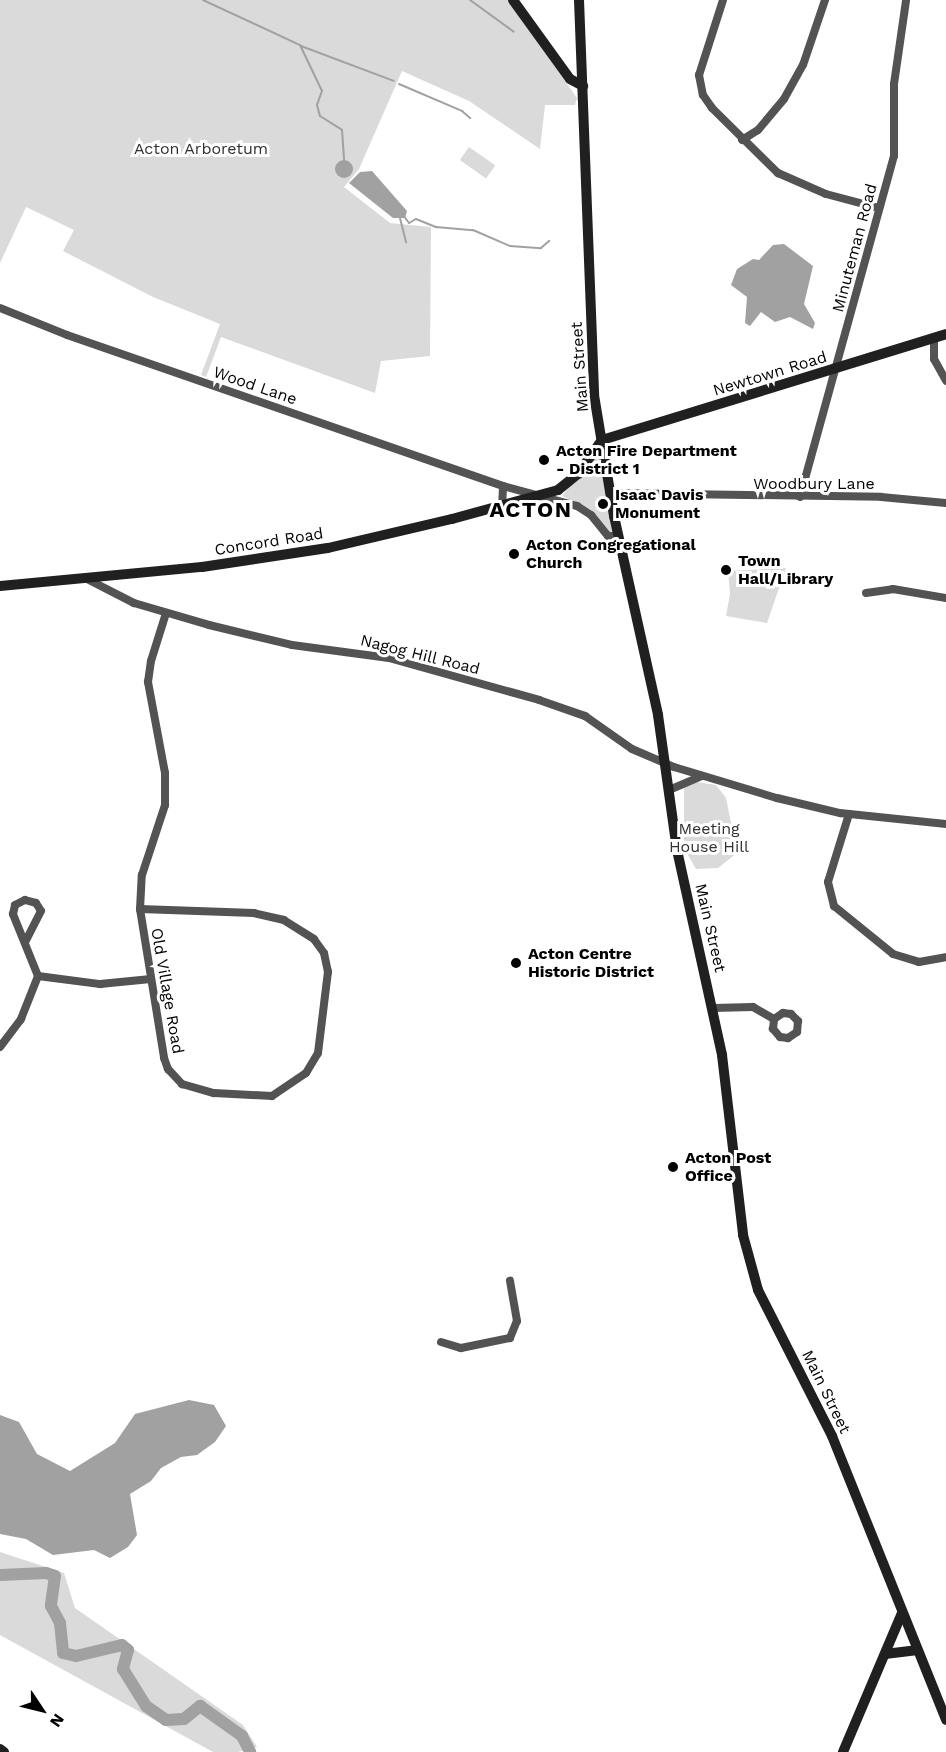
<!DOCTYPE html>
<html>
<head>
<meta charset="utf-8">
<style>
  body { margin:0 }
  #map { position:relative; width:946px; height:1752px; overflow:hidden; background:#fff; font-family:"Work Sans",sans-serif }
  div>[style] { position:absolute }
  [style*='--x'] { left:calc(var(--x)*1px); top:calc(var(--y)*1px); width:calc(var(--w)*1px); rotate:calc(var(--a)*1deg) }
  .green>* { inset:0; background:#dadada; transform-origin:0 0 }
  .water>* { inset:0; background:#a1a1a1 }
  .round { border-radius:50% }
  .stream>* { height:2px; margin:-1px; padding:0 1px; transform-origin:1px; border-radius:1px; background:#a1a1a1 }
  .river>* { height:12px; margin:-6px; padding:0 6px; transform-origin:6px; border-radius:6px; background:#a1a1a1 }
  .street>* { height:8px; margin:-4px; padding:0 4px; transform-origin:4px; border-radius:4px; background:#535353 }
  .secondary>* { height:10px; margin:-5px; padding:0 5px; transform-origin:5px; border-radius:5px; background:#202020 }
  .dots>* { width:16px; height:16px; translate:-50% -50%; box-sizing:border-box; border:3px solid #fff; border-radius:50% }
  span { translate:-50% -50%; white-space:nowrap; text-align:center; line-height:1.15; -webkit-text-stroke:6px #fff; paint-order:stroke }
  .park-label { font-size:16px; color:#313131 }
  .street-label { font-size:16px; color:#000 }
  .poi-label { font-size:16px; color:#000; font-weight:700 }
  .left { translate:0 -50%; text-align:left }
  .district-label { font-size:22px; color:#000; font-weight:700; letter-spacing:1.5px }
  .north { position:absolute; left:12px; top:1680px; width:60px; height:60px; -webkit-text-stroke:4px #fff; paint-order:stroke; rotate:125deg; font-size:16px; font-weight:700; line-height:24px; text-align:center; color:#000 }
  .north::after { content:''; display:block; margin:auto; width:21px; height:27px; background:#000; clip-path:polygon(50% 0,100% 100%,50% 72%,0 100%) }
</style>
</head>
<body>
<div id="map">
  <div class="green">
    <i style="clip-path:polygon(0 0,508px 0,577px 98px,575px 105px,545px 105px,540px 149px,469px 101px,402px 71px,359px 169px,344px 187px,390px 223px,431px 227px,430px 356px,381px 361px,375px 393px,221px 337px,206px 377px,201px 375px,220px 324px,153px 297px,63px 251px,74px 230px,26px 207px,0 263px)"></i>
    <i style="left:469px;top:147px;width:32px;height:16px;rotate:35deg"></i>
    <i style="clip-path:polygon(600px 445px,615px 530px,610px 533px,591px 510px,562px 496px)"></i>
    <i style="clip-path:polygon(786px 568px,767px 623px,726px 616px,730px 594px,728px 571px)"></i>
    <i style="clip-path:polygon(697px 782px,716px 785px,726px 798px,737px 853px,718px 868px,696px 869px,684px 848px,684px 787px)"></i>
    <i style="clip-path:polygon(0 1552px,64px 1573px,75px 1608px,243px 1725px,257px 1747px,238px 1752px,213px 1752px,0 1635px)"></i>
  </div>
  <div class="water">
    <i class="round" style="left:335px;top:160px;width:18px;height:18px"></i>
    <i style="clip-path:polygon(372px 171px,407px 211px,405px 218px,393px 218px,349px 183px,360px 172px)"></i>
    <i style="clip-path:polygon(784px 244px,813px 266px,804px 304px,815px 323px,813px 329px,790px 317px,775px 322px,761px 312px,750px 326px,745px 323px,747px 297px,731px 285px,737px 269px,753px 259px,759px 260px,773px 245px)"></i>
    <i style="clip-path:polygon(189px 1400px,214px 1405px,226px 1426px,215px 1442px,197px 1455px,181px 1457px,161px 1468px,151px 1481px,130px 1494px,137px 1535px,128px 1547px,110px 1558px,94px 1550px,53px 1555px,26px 1539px,0 1534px,0 1415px,19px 1422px,37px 1454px,70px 1471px,115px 1443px,135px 1414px)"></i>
  </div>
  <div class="stream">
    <i style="--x:203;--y:0;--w:107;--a:24.9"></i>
    <i style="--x:300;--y:45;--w:51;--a:64.4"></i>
    <i style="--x:322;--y:91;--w:15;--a:110"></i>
    <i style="--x:317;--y:105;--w:11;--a:75"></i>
    <i style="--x:320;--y:116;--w:26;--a:32"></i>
    <i style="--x:342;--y:130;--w:30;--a:86"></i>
    <i style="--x:470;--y:0;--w:54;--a:36"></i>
    <i style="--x:301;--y:46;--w:99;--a:20.6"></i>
    <i style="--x:399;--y:84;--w:69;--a:23.2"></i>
    <i style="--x:462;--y:111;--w:11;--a:41"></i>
    <i style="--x:403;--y:215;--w:10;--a:53"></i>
    <i style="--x:409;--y:223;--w:8;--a:-30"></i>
    <i style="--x:416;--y:219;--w:22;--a:22"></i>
    <i style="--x:436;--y:227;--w:37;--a:5"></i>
    <i style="--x:473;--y:230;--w:40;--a:23.4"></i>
    <i style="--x:510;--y:246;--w:31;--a:4"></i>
    <i style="--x:541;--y:248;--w:11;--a:-41"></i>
    <i style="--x:400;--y:218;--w:25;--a:76"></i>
  </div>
  <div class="river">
    <i style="--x:0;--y:1575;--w:46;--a:-2.5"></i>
    <i style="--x:46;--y:1573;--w:9;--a:18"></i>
    <i style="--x:55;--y:1576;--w:30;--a:98"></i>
    <i style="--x:51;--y:1606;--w:19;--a:62"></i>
    <i style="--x:60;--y:1623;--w:30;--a:84"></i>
    <i style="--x:63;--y:1653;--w:13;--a:13"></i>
    <i style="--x:76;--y:1656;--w:47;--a:-13.4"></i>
    <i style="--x:122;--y:1645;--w:8;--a:40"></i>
    <i style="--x:128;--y:1650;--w:20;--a:105"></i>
    <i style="--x:123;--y:1669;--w:44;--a:58.1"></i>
    <i style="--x:146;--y:1706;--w:24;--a:35"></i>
    <i style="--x:166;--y:1720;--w:18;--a:-3"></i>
    <i style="--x:184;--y:1719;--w:21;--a:-39"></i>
    <i style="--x:200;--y:1706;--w:52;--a:35.5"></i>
    <i style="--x:242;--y:1736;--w:18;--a:63"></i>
  </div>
  <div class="street">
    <i style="--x:723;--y:0;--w:79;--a:107.7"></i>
    <i style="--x:699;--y:75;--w:20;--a:79"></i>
    <i style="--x:703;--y:95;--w:16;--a:55"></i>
    <i style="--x:712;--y:108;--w:93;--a:44.6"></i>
    <i style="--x:778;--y:173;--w:52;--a:23.6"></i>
    <i style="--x:826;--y:194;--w:55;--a:14.8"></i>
    <i style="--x:742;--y:140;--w:19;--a:-32"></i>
    <i style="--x:758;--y:130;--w:40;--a:-50"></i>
    <i style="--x:784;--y:99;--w:39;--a:-61"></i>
    <i style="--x:803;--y:65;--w:69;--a:-71.3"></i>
    <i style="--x:0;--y:308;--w:72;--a:21.9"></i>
    <i style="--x:67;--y:335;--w:461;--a:19.1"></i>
    <i style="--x:503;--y:486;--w:77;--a:15.1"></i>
    <i style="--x:577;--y:506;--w:17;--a:33"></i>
    <i style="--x:591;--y:515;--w:27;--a:51"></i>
    <i style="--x:608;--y:536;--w:11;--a:0"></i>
    <i style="--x:934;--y:338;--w:21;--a:90"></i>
    <i style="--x:934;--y:359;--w:25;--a:61"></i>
    <i style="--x:610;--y:493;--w:271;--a:0.8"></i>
    <i style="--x:881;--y:497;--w:65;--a:5.3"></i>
    <i style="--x:800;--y:497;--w:354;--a:-74.6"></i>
    <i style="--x:894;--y:156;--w:72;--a:-90"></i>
    <i style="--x:894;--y:84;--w:84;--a:-81.8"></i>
    <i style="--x:502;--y:507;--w:21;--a:-87"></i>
    <i style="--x:87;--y:579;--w:53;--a:27.1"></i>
    <i style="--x:134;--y:603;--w:78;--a:16.3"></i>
    <i style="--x:209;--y:625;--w:85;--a:13.5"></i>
    <i style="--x:292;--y:645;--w:98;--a:7.6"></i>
    <i style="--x:389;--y:658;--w:156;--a:15.6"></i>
    <i style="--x:539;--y:700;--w:49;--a:19.2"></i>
    <i style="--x:585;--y:716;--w:57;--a:35.1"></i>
    <i style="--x:632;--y:749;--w:46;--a:23.2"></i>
    <i style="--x:674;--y:767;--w:108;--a:16.8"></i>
    <i style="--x:777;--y:798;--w:65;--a:13.4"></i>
    <i style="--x:840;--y:813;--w:107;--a:5.9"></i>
    <i style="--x:866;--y:593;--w:27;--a:-8"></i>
    <i style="--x:893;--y:589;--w:54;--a:9.6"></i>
    <i style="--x:669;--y:790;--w:36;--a:-23"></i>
    <i style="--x:849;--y:814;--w:71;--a:107.2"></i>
    <i style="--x:828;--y:882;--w:25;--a:76"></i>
    <i style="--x:834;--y:906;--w:76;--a:39.1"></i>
    <i style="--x:893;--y:954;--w:27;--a:17"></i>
    <i style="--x:919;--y:962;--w:27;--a:-10"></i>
    <i style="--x:140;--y:909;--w:151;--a:80.8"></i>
    <i style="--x:164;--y:1058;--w:12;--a:70"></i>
    <i style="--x:168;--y:1069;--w:21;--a:47"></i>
    <i style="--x:182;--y:1084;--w:33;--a:16"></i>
    <i style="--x:214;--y:1093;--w:58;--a:3"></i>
    <i style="--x:272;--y:1096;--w:41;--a:-34.1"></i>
    <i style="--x:306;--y:1073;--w:23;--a:-59"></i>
    <i style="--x:318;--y:1053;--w:82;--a:-83"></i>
    <i style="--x:328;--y:972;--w:19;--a:-102"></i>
    <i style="--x:324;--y:953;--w:17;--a:-126"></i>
    <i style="--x:314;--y:939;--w:36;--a:-148"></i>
    <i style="--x:284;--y:920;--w:31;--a:-167"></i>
    <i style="--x:254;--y:913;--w:114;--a:-178"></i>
    <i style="--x:140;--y:909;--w:34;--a:-87"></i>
    <i style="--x:142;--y:875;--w:74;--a:-71.8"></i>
    <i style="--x:165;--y:805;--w:32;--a:-90"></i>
    <i style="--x:165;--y:773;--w:93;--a:-100.6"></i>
    <i style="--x:148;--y:682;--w:21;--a:-82"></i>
    <i style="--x:151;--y:661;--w:50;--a:-72.6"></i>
    <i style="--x:38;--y:976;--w:63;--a:7.4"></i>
    <i style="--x:100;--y:984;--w:51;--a:-5.6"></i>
    <i style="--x:713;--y:1008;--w:40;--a:-1.4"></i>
    <i style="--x:753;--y:1007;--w:24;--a:30"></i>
    <i style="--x:774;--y:1019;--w:11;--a:-34"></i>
    <i style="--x:783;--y:1013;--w:8;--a:7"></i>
    <i style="--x:791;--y:1014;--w:10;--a:45"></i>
    <i style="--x:798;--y:1021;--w:11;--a:95"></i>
    <i style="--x:797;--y:1032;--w:11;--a:146"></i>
    <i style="--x:788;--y:1038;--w:8;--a:-173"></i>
    <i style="--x:780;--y:1037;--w:11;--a:-131"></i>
    <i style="--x:773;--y:1029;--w:10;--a:-84"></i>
    <i style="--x:0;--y:1047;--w:35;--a:-53"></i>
    <i style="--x:21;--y:1019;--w:46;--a:-68.4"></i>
    <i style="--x:38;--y:976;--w:67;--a:-112"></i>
    <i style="--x:13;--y:914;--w:9;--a:-77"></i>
    <i style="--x:15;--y:905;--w:11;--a:-27"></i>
    <i style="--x:25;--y:900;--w:11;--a:15"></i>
    <i style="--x:36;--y:903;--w:9;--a:58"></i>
    <i style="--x:41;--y:911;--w:34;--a:117"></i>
    <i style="--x:441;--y:1342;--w:21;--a:17"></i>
    <i style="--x:461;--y:1348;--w:50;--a:-11.5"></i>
    <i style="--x:510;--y:1338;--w:18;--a:-68"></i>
    <i style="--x:517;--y:1321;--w:41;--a:-99.9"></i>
  </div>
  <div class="secondary">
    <i style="--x:513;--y:0;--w:97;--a:54.2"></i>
    <i style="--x:570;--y:79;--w:15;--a:28"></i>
    <i style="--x:579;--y:0;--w:395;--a:87.8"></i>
    <i style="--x:594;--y:395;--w:123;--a:80.6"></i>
    <i style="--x:614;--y:516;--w:204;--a:77.5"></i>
    <i style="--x:658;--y:715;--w:136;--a:82"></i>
    <i style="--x:677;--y:850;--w:210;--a:77.6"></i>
    <i style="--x:722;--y:1055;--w:181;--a:83.3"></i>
    <i style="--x:743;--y:1235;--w:57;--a:74.7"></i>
    <i style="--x:758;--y:1290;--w:164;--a:63.1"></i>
    <i style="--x:832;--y:1436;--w:306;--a:68.1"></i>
    <i style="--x:602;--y:440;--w:360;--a:-17.1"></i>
    <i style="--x:0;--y:586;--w:203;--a:-5.4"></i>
    <i style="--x:202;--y:567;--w:127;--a:-8.6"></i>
    <i style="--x:328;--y:548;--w:127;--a:-13.2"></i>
    <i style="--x:452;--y:519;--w:110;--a:-15.3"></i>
    <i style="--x:558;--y:490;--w:26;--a:-39"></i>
    <i style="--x:578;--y:474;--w:42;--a:-54.8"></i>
    <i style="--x:885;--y:1654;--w:31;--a:-7"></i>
    <i style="--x:0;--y:1749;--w:5;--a:37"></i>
    <i style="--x:843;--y:1752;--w:151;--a:-67"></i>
  </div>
  <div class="dots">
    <i style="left:544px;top:460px;background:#000"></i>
    <i style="left:603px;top:504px;background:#000"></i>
    <i style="left:514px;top:554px;background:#000"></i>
    <i style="left:726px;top:570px;background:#000"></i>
    <i style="left:516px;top:963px;background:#000"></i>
    <i style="left:673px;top:1167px;background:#000"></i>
  </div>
  <div class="park-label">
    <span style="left:201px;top:149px">Acton Arboretum</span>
    <span style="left:709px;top:838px">Meeting<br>House Hill</span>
  </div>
  <div class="street-label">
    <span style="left:855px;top:248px;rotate:-75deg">Minuteman Road</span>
    <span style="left:580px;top:367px;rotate:-94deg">Main Street</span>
    <span style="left:770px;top:374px;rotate:-17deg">Newtown Road</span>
    <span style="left:255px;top:386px;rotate:19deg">Wood Lane</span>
    <span style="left:814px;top:484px">Woodbury Lane</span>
    <span style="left:269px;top:542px;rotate:-9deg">Concord Road</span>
    <span style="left:420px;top:655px;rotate:14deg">Nagog Hill Road</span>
    <span style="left:710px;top:928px;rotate:77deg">Main Street</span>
    <span style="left:167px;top:991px;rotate:80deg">Old Village Road</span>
    <span style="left:826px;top:1392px;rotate:64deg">Main Street</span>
  </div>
  <div class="poi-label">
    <span class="left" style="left:556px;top:460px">Acton Fire Department<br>- District 1</span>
    <span class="left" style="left:615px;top:504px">Isaac Davis<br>Monument</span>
    <span class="left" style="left:526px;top:554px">Acton Congregational<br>Church</span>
    <span class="left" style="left:738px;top:570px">Town<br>Hall/Library</span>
    <span class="left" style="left:528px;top:963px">Acton Centre<br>Historic District</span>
    <span class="left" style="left:685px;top:1167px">Acton Post<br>Office</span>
  </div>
  <div class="district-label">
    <span style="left:531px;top:510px">ACTON</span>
  </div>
  <div class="north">N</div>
</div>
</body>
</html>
